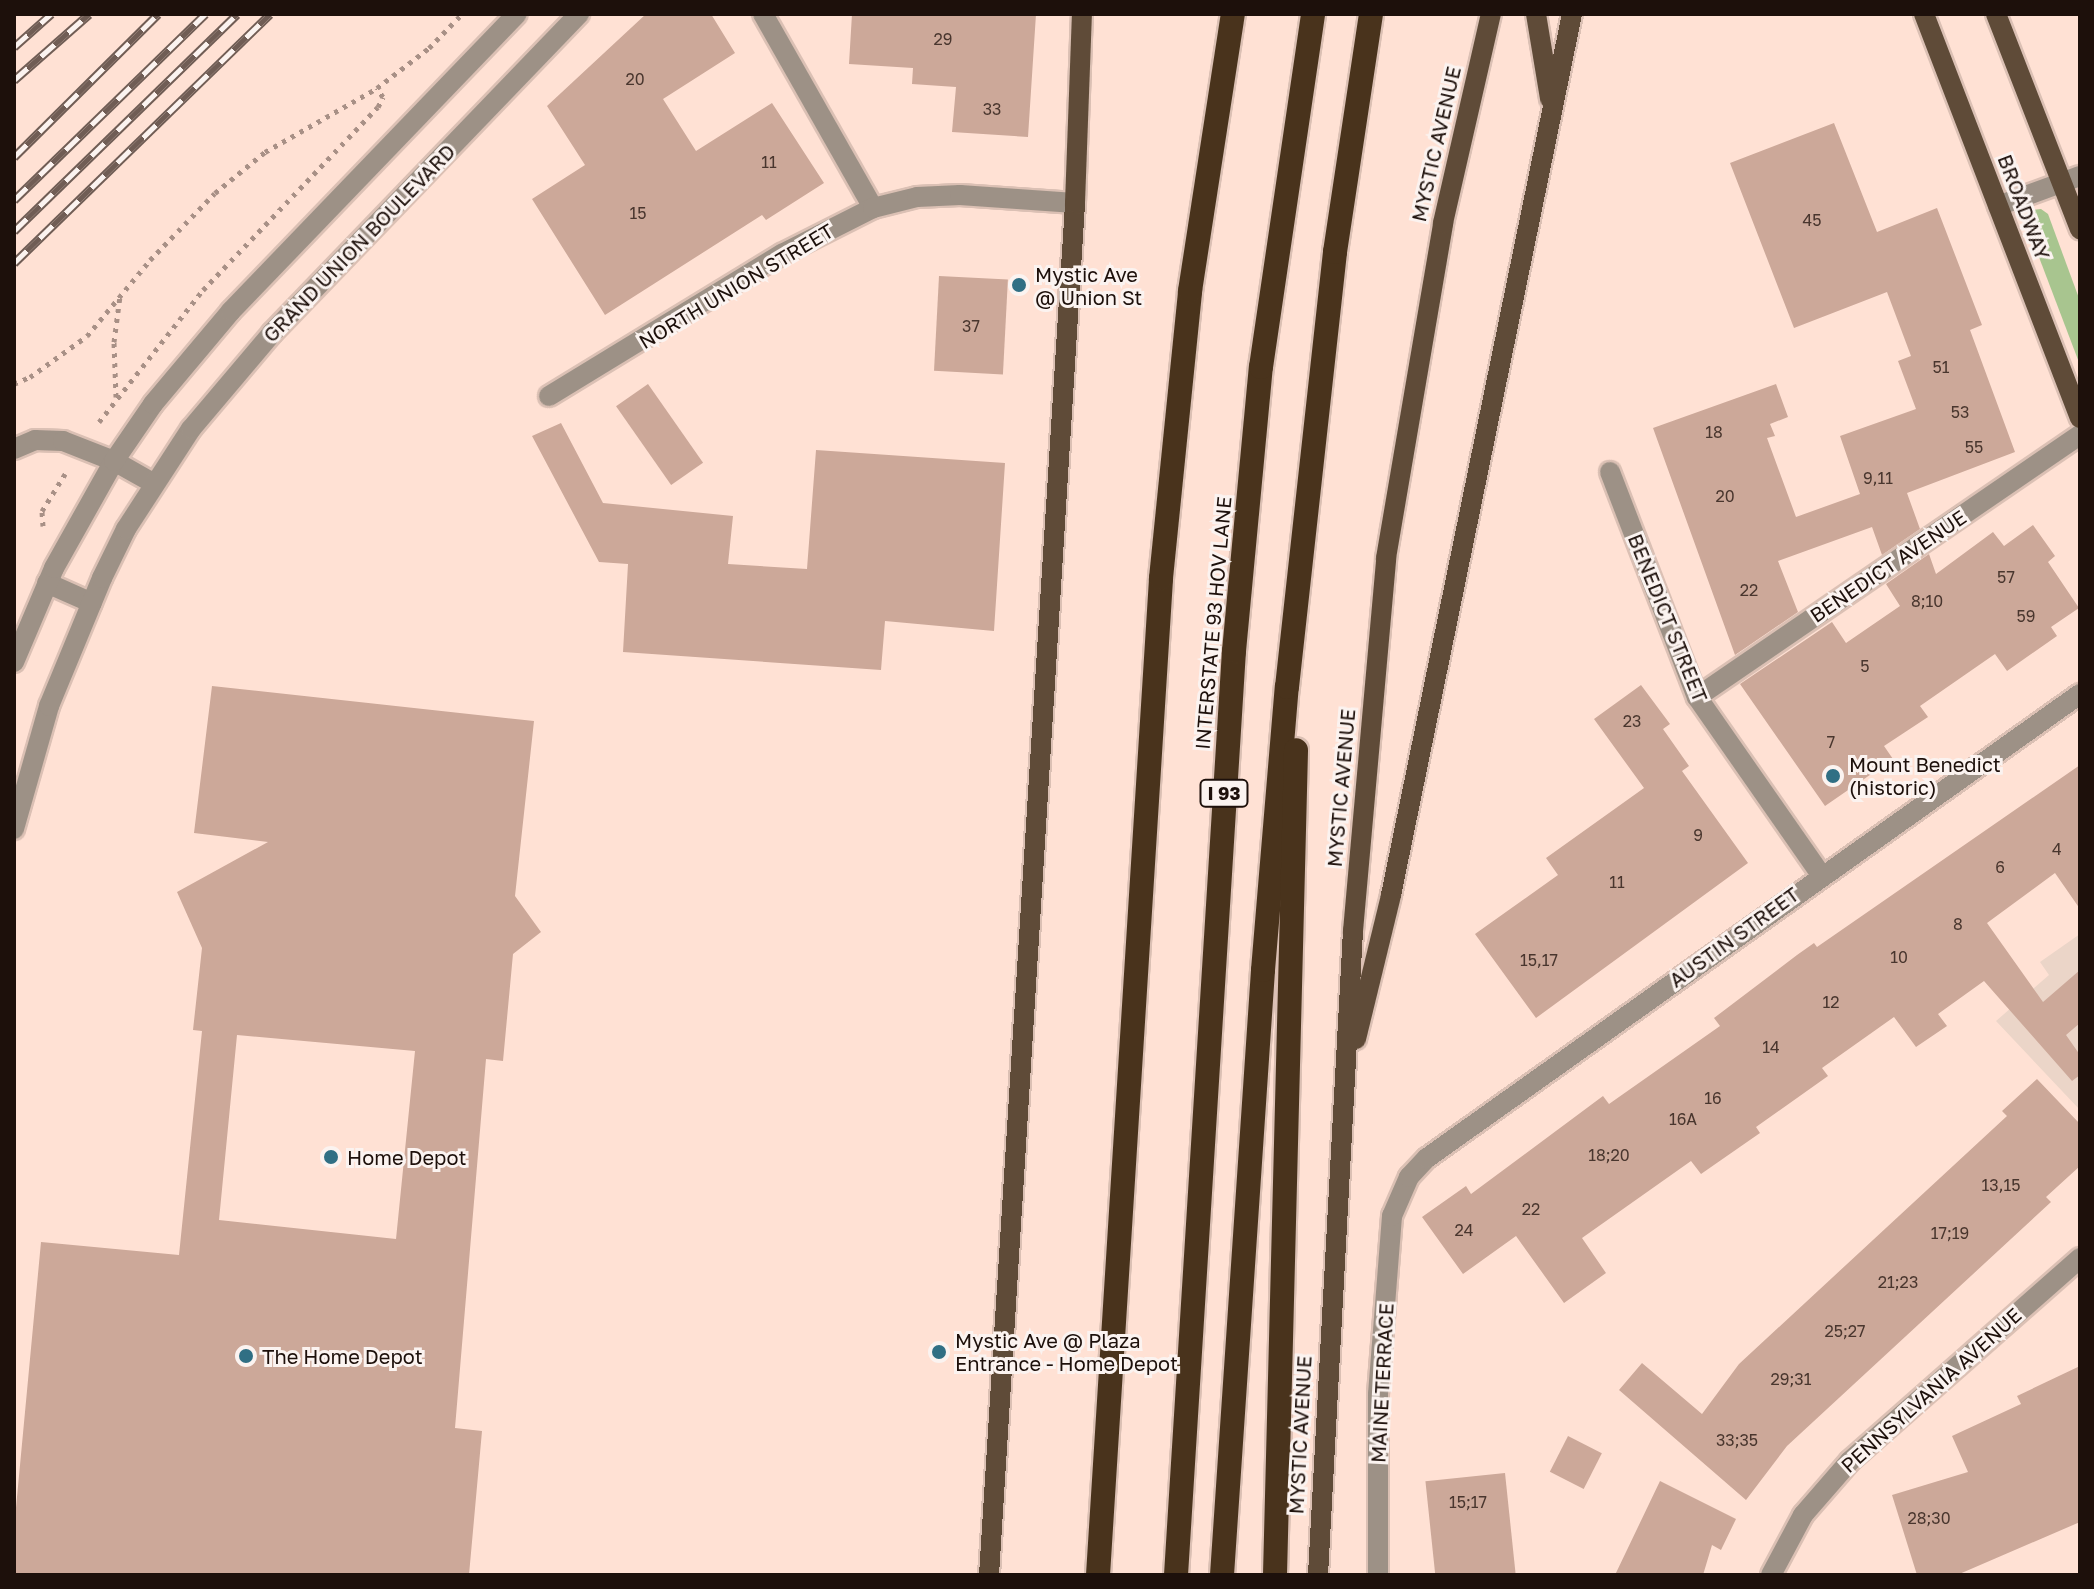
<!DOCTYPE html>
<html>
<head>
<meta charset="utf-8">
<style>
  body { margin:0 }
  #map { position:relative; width:2094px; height:1589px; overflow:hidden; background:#ffe1d4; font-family:"Golos Text",sans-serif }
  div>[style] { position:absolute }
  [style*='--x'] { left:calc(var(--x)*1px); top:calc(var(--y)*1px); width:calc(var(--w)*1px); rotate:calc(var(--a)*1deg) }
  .commercial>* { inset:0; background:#ebd5c8 }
  .green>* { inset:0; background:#a8c58f }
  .building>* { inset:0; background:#cca899; transform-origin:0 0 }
  .path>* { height:5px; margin-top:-2.5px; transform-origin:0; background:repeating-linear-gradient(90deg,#a89086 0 4px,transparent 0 10px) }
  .roads { filter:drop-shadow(2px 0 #dbc0b4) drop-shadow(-2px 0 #dbc0b4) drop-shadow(0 2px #dbc0b4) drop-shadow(0 -2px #dbc0b4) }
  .minor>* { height:20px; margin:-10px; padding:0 10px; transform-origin:10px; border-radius:10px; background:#9d9186 }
  .major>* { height:20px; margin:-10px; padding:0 10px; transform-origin:10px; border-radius:10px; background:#5f4b38 }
  .highway>* { height:24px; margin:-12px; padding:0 12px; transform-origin:12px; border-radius:12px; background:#49331c }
  .rail>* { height:9px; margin-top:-4.5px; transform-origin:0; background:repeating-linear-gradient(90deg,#fbf3f0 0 18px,#705d55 0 36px); box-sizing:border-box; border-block:2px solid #705d55 }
  .dots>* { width:22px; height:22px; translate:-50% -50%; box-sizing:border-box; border:4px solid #fbf3f0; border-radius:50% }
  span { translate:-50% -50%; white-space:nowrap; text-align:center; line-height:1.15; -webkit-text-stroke:6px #fbf3f0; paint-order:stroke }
  .number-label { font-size:16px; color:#49362e }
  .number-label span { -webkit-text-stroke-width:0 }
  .shield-label span { padding:2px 6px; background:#fbf3f0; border:2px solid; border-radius:6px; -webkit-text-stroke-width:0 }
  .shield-label { font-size:18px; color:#1d100b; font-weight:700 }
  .street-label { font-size:20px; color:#1d100b }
  .poi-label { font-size:20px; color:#1d100b }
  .left { translate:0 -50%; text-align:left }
  .frame { position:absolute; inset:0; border:16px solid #1d100b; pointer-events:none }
</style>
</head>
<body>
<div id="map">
  <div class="commercial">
    <i style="clip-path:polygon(2080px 934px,2080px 1110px,1996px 1021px,2049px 975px,2040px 962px)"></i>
  </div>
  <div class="green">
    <i style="clip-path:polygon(2041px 209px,2048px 214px,2080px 301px,2080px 365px,2026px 223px,2032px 210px)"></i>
  </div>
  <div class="building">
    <i style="clip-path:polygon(646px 14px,711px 14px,735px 53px,663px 99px,696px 151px,772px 103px,824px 183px,766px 220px,762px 215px,605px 315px,532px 199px,585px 165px,547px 106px)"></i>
    <i style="clip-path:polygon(852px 14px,1036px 14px,1028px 137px,952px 132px,956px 87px,912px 84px,913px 68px,849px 64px)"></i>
    <i style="clip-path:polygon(1834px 123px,1877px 232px,1937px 208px,1982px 325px,1970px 330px,2015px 452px,1907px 493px,1920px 529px,1882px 555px,1872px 527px,1778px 561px,1798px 612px,1735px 655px,1653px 428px,1776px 384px,1788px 417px,1770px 424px,1775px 436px,1767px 438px,1796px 517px,1860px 494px,1840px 436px,1916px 409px,1898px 361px,1911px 356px,1887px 292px,1794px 328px,1730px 163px)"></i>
    <i style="left:939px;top:276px;width:69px;height:95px;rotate:3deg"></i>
    <i style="left:648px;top:384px;width:96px;height:39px;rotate:55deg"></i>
    <i style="clip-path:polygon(561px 423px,603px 503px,733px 516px,728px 564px,807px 569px,816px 450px,1005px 463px,994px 631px,885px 621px,881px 670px,623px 652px,628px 564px,599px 562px,532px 436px)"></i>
    <i style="clip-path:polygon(2033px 525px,2055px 556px,2048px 562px,2079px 608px,2051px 627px,2057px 636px,2007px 671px,1995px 654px,1920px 706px,1928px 717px,1884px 746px,1893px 759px,1825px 806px,1740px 684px,1832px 622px,1846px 643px,1900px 606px,1886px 584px,1929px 554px,1936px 574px,1993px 532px,2004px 546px)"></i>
    <i style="clip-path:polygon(1641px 685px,1670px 724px,1663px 729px,1689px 766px,1682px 771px,1748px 863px,1536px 1018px,1475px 934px,1558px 875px,1546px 858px,1644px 788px,1594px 719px)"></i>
    <i style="clip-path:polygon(evenodd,212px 686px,534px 721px,515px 896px,541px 932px,513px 954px,503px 1061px,486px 1059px,455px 1428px,482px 1431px,469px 1575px,14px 1575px,14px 1529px,41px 1242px,179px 1255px,202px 1031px,193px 1030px,202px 948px,177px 892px,268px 842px,194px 833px,212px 686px,237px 1035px,415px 1051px,396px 1239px,219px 1220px,237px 1035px)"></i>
    <i style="clip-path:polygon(2080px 765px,2080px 909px,2055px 873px,1987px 923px,2043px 1002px,2080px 970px,2080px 1023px,2066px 1035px,2080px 1055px,2080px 1075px,2072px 1081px,1984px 981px,1938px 1014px,1947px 1026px,1916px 1047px,1894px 1017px,1822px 1068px,1828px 1076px,1756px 1127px,1760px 1133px,1701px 1174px,1691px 1161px,1582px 1238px,1606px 1273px,1564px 1303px,1516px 1236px,1463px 1274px,1422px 1217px,1466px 1186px,1471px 1194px,1603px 1096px,1609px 1104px,1720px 1026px,1714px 1018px,1797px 955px,1814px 943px,1817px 947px)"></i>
    <i style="clip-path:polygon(2037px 1079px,2080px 1124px,2080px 1166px,2046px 1197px,2051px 1202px,1787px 1446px,1746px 1500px,1619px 1390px,1642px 1363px,1702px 1414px,1739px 1364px,2007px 1116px,2002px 1111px)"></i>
    <i style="clip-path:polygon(2080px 1366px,2080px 1522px,1957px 1575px,1917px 1575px,1892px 1495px,1968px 1472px,1952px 1436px,2021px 1404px,2017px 1396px)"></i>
    <i style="left:1568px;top:1436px;width:38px;height:40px;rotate:27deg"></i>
    <i style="left:1505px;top:1473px;width:102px;height:80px;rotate:84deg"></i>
    <i style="clip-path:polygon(1660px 1481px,1736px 1519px,1721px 1550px,1712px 1545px,1703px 1575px,1615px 1575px)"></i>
  </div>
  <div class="path">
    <i style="--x:14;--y:384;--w:17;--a:-24"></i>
    <i style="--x:30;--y:377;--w:70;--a:-35.7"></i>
    <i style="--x:87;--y:336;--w:99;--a:-50.3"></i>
    <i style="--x:150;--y:260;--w:93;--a:-45.9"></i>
    <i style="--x:215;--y:193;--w:65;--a:-39.4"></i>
    <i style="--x:265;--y:152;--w:129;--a:-29.7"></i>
    <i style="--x:377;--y:88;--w:66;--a:-37.6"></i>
    <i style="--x:429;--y:48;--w:47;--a:-45.9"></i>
    <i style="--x:116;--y:397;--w:55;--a:-92.1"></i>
    <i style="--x:114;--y:342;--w:46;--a:-82.6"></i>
    <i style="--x:99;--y:422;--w:168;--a:-51.8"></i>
    <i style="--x:203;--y:290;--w:253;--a:-46.3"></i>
    <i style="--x:378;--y:107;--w:11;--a:-63"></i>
    <i style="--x:383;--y:97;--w:11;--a:-124"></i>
    <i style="--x:43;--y:526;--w:15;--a:-94"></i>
    <i style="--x:42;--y:511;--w:44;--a:-58.1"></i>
  </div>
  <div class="roads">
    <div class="minor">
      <i style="--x:763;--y:14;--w:223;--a:60.4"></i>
      <i style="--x:1998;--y:206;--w:87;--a:-20.1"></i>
      <i style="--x:549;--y:396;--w:273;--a:-31.4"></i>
      <i style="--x:782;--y:254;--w:102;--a:-26.8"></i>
      <i style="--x:873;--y:208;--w:45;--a:-14"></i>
      <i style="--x:917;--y:197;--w:43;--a:-2.7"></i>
      <i style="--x:960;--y:195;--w:115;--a:4"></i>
      <i style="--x:14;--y:449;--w:23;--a:-23"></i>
      <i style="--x:35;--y:440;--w:28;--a:2"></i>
      <i style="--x:63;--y:441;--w:55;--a:21.4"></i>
      <i style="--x:114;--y:461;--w:45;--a:29.4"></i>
      <i style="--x:1610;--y:472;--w:241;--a:68.9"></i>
      <i style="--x:1697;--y:697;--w:217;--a:55.1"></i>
      <i style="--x:47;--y:583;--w:49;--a:24"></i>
      <i style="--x:14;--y:662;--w:102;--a:-66.9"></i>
      <i style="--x:54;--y:568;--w:123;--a:-60.7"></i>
      <i style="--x:114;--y:461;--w:69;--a:-55.6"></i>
      <i style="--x:153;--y:404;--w:121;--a:-50"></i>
      <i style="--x:231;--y:311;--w:412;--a:-46.1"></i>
      <i style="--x:1697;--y:697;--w:464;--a:-34.4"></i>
      <i style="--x:14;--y:829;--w:128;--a:-74.1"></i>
      <i style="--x:49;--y:706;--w:139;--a:-67.5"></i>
      <i style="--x:102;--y:578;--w:55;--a:-63.9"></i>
      <i style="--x:126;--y:529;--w:119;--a:-57"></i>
      <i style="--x:191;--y:429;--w:126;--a:-49.8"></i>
      <i style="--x:272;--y:333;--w:443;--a:-46.1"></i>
      <i style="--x:1378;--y:1575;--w:181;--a:-90"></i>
      <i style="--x:1378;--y:1394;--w:179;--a:-85.5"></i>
      <i style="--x:1392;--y:1216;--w:43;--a:-66.4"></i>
      <i style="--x:1409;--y:1177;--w:26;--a:-47"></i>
      <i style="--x:1427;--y:1158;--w:801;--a:-35.4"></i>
      <i style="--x:1771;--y:1575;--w:68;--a:-61.9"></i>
      <i style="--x:1803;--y:1515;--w:72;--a:-49"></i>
      <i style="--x:1850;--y:1461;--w:307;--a:-41.4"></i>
    </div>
    <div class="major">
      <i style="--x:1536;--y:14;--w:86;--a:80.6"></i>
      <i style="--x:1924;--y:14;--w:433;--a:68.9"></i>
      <i style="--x:1996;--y:14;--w:231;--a:68.7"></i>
      <i style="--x:1356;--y:1039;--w:148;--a:-76.3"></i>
      <i style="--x:1391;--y:895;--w:899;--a:-78.39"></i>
      <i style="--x:989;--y:1575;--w:1375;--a:-86.41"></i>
      <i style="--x:1075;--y:203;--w:189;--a:-87.9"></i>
      <i style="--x:1318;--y:1575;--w:645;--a:-86.89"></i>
      <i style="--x:1353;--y:931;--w:374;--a:-84.9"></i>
      <i style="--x:1386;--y:558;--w:340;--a:-80.3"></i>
      <i style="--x:1443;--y:223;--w:214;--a:-77.1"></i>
    </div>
    <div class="highway">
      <i style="--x:1098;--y:1575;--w:999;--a:-86.38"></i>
      <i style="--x:1161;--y:578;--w:288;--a:-84.2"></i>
      <i style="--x:1190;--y:291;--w:280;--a:-81.2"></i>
      <i style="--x:1176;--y:1575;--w:926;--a:-86.41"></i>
      <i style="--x:1234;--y:651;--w:285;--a:-84.6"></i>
      <i style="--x:1261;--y:367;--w:357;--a:-81.6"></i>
      <i style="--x:1222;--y:1575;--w:606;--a:-86.12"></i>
      <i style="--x:1263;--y:970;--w:284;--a:-85.2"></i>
      <i style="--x:1287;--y:687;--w:438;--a:-83.7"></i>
      <i style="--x:1335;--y:252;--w:241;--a:-81.4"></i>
      <i style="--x:1275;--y:1575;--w:825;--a:-88.54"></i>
    </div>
  </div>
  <div class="rail">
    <i style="--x:14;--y:47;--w:50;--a:-41.7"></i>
    <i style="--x:14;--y:80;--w:100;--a:-41.3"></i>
    <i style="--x:14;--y:157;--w:203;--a:-44.8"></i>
    <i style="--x:14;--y:200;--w:267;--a:-44.2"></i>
    <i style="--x:14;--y:231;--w:311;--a:-44.2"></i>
    <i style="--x:14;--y:263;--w:357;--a:-44.2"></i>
  </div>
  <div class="dots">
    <i style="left:1019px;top:285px;background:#306f84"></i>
    <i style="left:1833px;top:776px;background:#306f84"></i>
    <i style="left:331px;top:1157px;background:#306f84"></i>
    <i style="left:939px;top:1352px;background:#306f84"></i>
    <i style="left:246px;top:1356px;background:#306f84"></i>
  </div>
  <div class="number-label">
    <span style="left:943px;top:39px">29</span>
    <span style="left:635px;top:79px">20</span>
    <span style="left:992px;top:109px">33</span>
    <span style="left:769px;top:162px">11</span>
    <span style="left:638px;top:213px">15</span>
    <span style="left:1812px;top:220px">45</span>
    <span style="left:971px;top:326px">37</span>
    <span style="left:1941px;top:367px">51</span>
    <span style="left:1960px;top:412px">53</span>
    <span style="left:1714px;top:432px">18</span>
    <span style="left:1974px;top:447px">55</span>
    <span style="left:1878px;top:478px">9,11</span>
    <span style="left:1725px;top:496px">20</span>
    <span style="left:2006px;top:577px">57</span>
    <span style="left:1749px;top:590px">22</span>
    <span style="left:1927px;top:601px">8;10</span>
    <span style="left:2026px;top:616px">59</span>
    <span style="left:1865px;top:666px">5</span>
    <span style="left:1632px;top:721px">23</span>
    <span style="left:1831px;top:742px">7</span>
    <span style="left:1698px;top:835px">9</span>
    <span style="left:2057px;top:849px">4</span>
    <span style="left:2000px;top:867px">6</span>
    <span style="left:1617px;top:882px">11</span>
    <span style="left:1958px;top:924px">8</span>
    <span style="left:1899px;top:957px">10</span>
    <span style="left:1539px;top:960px">15,17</span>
    <span style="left:1831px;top:1002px">12</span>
    <span style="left:1771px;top:1047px">14</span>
    <span style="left:1713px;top:1098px">16</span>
    <span style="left:1683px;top:1119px">16A</span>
    <span style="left:1609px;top:1155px">18;20</span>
    <span style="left:2001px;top:1185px">13,15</span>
    <span style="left:1531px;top:1209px">22</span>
    <span style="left:1464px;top:1230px">24</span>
    <span style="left:1950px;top:1233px">17;19</span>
    <span style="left:1898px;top:1282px">21;23</span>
    <span style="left:1845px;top:1331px">25;27</span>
    <span style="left:1791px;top:1379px">29;31</span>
    <span style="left:1737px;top:1440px">33;35</span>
    <span style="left:1468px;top:1502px">15;17</span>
    <span style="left:1929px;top:1518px">28;30</span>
  </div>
  <div class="shield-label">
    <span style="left:1224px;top:793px">I 93</span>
  </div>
  <div class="street-label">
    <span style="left:1436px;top:144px;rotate:-77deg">MYSTIC AVENUE</span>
    <span style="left:2024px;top:207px;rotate:69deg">BROADWAY</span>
    <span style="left:359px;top:243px;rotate:-46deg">GRAND UNION BOULEVARD</span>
    <span style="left:736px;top:286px;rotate:-31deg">NORTH UNION STREET</span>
    <span style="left:1888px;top:566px;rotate:-34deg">BENEDICT AVENUE</span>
    <span style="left:1668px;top:618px;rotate:68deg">BENEDICT STREET</span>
    <span style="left:1213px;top:623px;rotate:-85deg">INTERSTATE 93 HOV LANE</span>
    <span style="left:1341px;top:788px;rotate:-85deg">MYSTIC AVENUE</span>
    <span style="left:1734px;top:937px;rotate:-36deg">AUSTIN STREET</span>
    <span style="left:1382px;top:1383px;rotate:-87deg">MAINE TERRACE</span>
    <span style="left:1931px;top:1390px;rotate:-42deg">PENNSYLVANIA AVENUE</span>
    <span style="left:1300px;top:1435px;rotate:-87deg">MYSTIC AVENUE</span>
  </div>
  <div class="poi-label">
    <span class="left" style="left:1035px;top:286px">Mystic Ave<br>@ Union St</span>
    <span class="left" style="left:1849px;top:776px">Mount Benedict<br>(historic)</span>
    <span class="left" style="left:347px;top:1157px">Home Depot</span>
    <span class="left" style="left:955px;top:1352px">Mystic Ave @ Plaza<br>Entrance - Home Depot</span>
    <span class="left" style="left:262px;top:1356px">The Home Depot</span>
  </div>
  <div class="frame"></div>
</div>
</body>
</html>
